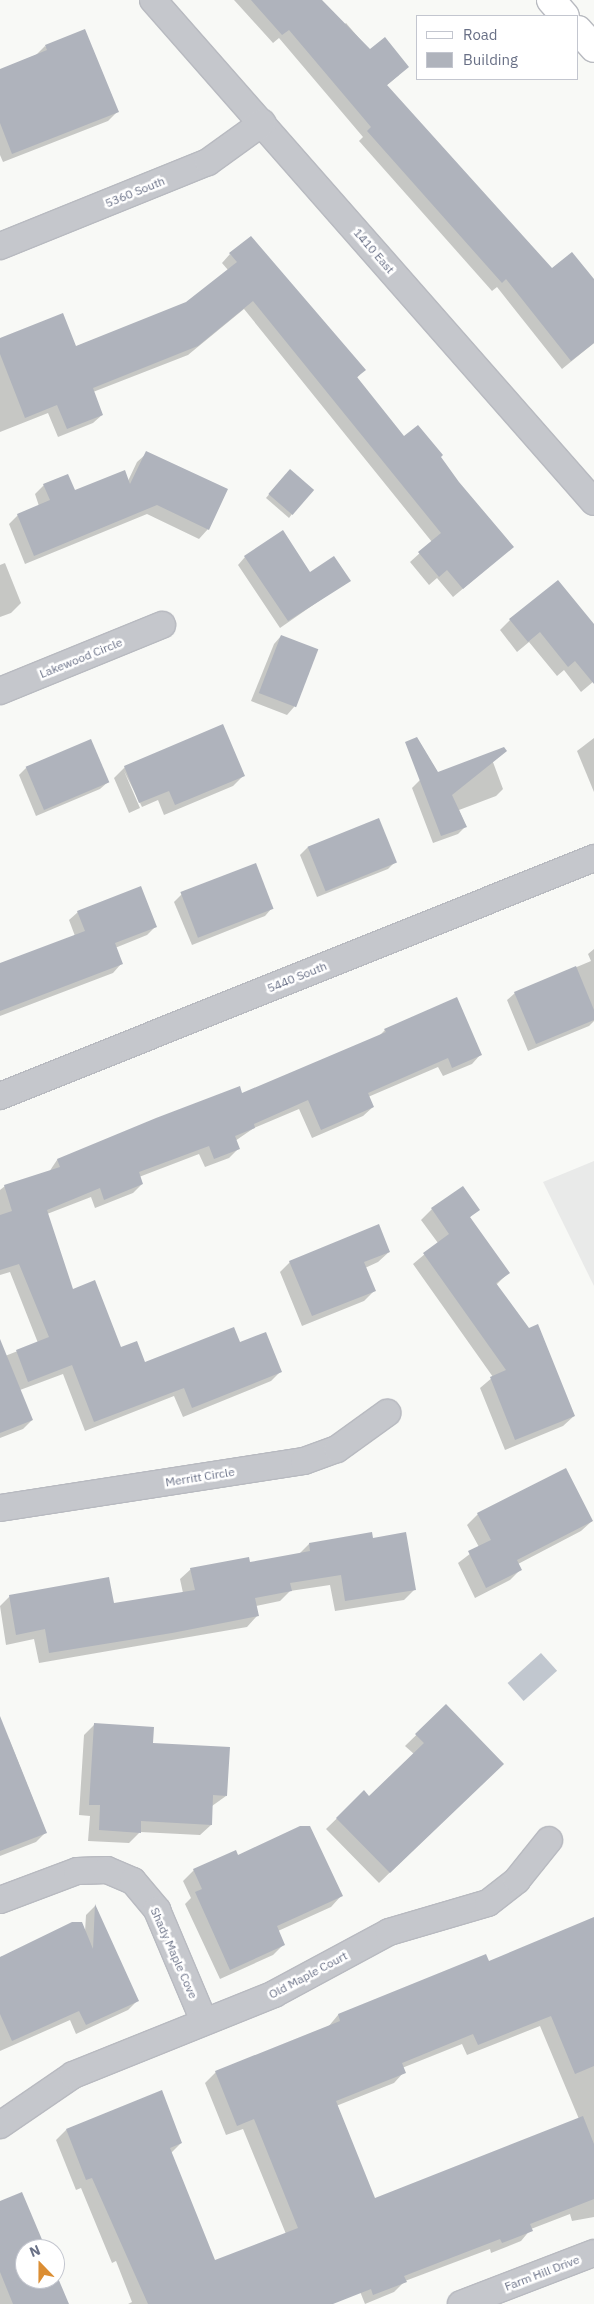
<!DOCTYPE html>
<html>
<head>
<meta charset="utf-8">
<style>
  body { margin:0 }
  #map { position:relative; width:594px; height:2304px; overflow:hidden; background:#f8f9f6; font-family:"IBM Plex Sans",sans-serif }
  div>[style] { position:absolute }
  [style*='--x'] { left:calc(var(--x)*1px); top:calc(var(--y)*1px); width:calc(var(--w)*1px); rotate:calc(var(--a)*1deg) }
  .built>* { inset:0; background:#e9eae9 }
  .water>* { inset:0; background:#c1c7cf; transform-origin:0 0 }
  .shadow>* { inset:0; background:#0003 }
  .building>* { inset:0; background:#afb3bc; transform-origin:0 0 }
  .roads { filter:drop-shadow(1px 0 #b8bac0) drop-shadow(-1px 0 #b8bac0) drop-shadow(0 1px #b8bac0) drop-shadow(0 -1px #b8bac0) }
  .minor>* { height:26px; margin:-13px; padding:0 13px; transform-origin:13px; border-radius:13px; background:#c5c7cc }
  .primary>* { height:28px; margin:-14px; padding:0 14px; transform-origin:14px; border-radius:14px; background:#fff }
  span { translate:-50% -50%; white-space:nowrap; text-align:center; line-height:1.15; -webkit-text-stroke:5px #fff; paint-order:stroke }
  .street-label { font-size:12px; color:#697086 }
  .legend { position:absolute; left:416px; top:15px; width:162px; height:65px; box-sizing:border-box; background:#fff; border:1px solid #c3c6cf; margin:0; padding:6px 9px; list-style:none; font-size:15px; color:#697086 }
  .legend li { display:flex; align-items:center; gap:10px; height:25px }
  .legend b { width:25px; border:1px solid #c3c6cf }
  .north { position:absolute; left:15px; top:2239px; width:50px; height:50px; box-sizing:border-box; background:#fff; border:1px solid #c3c6cf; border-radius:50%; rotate:338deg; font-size:14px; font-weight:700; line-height:20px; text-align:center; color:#697086 }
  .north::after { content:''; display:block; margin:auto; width:18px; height:22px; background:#db8e34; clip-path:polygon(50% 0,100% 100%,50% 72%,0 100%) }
</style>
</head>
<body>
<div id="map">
  <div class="built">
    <i style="clip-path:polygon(594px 1161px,594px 1286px,543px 1182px)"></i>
  </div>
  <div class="water">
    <i style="left:541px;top:1653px;width:24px;height:45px;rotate:48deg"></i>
  </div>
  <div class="shadow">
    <i style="clip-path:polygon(234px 0,320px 0,343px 26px,346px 23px,370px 51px,399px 75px,386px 86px,552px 270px,594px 281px,594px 343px,562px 369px,497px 287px,492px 291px,359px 141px,363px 137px,279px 38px,273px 43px)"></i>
    <i style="clip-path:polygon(45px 46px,117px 112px,108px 121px,3px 162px,0 155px,0 70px,36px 55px)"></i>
    <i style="clip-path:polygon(230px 254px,364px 370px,356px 379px,404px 438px,439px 457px,503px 555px,453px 597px,437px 578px,429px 585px,410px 562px,432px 542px,244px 309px,188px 355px,93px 392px,102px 415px,93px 423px,58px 437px,48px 413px,0 432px,0 339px,75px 347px,187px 303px,228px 270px,222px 263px)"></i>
    <i style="clip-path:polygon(147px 453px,208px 529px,199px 539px,147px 514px,25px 564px,9px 524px,18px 515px,39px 506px,35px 494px,44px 485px,74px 492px,128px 481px,137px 462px)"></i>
    <i style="clip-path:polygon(286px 474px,292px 514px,289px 518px,266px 498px)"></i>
    <i style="clip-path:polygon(245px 557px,310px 574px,349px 580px,280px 628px,238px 565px)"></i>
    <i style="clip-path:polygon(5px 563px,21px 603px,11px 613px,0 617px,0 565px)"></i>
    <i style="clip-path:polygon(510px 620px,594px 626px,594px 681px,581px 692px,564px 670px,557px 676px,529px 642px,517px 652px,500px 630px)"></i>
    <i style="clip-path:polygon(281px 636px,294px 707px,287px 715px,251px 701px,274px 644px)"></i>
    <i style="clip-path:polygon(594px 738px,594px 792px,577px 751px)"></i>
    <i style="clip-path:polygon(490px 754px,503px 789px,496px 796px,459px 810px,466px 826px,458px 834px,433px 843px,412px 788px,420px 780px)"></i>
    <i style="clip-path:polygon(125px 767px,243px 776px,233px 786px,164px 815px,158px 800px,142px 807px,124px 771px,140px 808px,129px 813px,114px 778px)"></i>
    <i style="clip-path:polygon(26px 768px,108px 782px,100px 789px,36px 816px,19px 775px)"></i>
    <i style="clip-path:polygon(308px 847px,395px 862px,388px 869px,317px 897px,300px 855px)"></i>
    <i style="clip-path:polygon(182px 894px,272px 908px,265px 916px,192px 945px,174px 902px)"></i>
    <i style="clip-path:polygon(78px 912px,156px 926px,147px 935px,115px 948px,121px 964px,113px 973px,0 1016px,0 964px,75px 936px,69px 920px)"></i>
    <i style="clip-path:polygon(594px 949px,594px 1021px,589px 1026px,528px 1051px,507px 1000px,515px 993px,591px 961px,588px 954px)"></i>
    <i style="clip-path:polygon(385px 1030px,481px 1054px,472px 1064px,443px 1076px,438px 1067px,368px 1097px,373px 1107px,363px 1116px,312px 1138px,299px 1109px,254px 1128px,235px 1141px,238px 1149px,229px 1158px,205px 1167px,199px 1154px,139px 1177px,142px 1184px,133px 1193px,95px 1208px,91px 1197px,47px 1214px,72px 1290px,121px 1349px,144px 1364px,239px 1344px,280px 1372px,271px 1381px,183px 1417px,174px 1396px,85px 1431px,63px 1374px,20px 1390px,32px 1420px,23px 1429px,0 1438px,0 1358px,38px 1343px,10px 1272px,0 1275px,0 1190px,5px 1186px,49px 1172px,57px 1160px,156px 1119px,242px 1095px,378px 1037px)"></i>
    <i style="clip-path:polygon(432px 1209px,478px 1209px,469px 1218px,508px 1273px,496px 1285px,574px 1416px,563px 1426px,505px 1450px,480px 1388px,493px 1377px,413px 1264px,438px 1243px,421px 1220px)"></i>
    <i style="clip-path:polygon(389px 1252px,378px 1262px,365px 1268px,374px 1291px,364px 1301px,302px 1326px,280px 1272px,290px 1262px)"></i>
    <i style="clip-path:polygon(478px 1514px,592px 1521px,581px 1531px,518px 1564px,521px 1569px,510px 1580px,475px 1598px,458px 1563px,479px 1547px,467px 1525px)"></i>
    <i style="clip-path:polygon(309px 1544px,414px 1590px,404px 1600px,335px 1611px,330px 1585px,290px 1591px,280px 1601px,256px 1606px,257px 1616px,247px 1627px,39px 1663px,34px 1639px,6px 1645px,0 1606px,10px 1596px,113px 1605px,183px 1593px,180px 1579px,191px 1569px,249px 1564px,299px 1554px)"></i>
    <i style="clip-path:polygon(446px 1706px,502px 1764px,379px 1883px,326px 1829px,364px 1792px,369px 1798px,414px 1754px,405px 1746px)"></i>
    <i style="clip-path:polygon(94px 1725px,151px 1744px,226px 1796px,212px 1806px,211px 1825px,200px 1835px,140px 1832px,129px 1843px,88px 1841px,90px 1816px,79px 1815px,84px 1735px)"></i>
    <i style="clip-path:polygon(9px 1739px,46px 1832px,36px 1842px,0 1856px,0 1742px)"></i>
    <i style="clip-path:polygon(236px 1852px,238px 1856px,341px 1896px,331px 1907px,278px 1931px,284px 1944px,273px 1955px,220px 1979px,185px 1904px,191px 1898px,183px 1881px,194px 1870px)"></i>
    <i style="clip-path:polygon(95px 1906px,137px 2001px,128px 2010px,76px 2034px,70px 2020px,0 2051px,0 1957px,85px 1932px,86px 1915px)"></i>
    <i style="clip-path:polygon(evenodd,594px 1920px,594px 2217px,572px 2221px,570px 2214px,531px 2229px,521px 2241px,491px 2253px,490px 2249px,405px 2281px,394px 2292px,365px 2304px,336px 2231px,327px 2304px,128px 2304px,132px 2302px,116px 2261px,112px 2263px,81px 2188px,76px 2190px,56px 2140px,66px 2130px,181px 2143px,171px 2153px,214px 2262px,286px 2234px,243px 2129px,226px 2135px,205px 2083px,216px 2072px,328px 2027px,338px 2015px,488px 1962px,594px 1920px,540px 2026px,579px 2119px,374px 2200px,336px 2106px,394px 2083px,404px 2072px,402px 2068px,462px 2044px,467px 2055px,540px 2026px)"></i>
    <i style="clip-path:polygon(0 2202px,45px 2249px,25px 2249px,25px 2279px,55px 2279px,55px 2274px,60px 2286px,32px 2304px,0 2304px)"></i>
  </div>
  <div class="building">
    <i style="clip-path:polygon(251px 0,322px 0,370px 49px,385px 37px,409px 67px,387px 85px,552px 268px,572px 252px,594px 279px,594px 343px,571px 361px,506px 279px,502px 283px,367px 131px,371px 127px,289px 30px,282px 35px)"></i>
    <i style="clip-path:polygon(85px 29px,119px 112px,12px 154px,0 123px,0 69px,47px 50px,45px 45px)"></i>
    <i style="clip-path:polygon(251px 236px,366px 370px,357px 377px,404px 436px,418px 425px,443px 455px,441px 457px,459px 482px,514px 547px,463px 589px,447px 570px,439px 577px,418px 552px,441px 533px,253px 301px,198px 346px,93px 388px,103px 415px,67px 429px,57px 405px,25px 418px,0 354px,0 338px,63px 313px,76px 346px,186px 302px,237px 262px,229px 253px)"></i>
    <i style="clip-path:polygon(146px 451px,228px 489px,209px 530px,157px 505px,34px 556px,17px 514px,50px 500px,43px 484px,68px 474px,75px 490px,125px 470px,130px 484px)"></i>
    <i style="left:290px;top:469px;width:32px;height:33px;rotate:41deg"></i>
    <i style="clip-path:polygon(283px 530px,310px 572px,334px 556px,351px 581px,288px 621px,244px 556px)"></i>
    <i style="clip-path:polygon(558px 580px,594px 624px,594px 684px,575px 661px,568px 667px,540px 632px,528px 642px,509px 619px)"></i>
    <i style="left:281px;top:635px;width:40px;height:62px;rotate:21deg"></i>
    <i style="clip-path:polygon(223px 724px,245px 776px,175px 805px,169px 791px,139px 803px,124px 766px)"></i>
    <i style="clip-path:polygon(417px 737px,438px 772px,504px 747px,507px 751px,452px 795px,467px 827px,441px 836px,405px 742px)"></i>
    <i style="left:91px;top:739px;width:47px;height:71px;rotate:67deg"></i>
    <i style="left:379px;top:818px;width:48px;height:77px;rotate:68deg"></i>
    <i style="left:256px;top:863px;width:49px;height:81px;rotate:69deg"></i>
    <i style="clip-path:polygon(141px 886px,157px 927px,115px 943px,123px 964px,0 1011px,0 963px,85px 931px,77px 911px)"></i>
    <i style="clip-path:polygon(576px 966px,594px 1010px,594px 1020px,536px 1044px,514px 992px)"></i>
    <i style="clip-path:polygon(457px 997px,482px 1055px,452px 1068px,448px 1058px,368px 1093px,374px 1107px,321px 1130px,308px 1100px,254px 1124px,255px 1128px,235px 1136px,240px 1149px,214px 1159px,209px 1146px,139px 1172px,143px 1184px,104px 1200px,100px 1188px,47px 1210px,73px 1289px,95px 1280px,121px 1347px,137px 1341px,145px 1362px,234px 1327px,240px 1342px,266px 1332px,282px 1372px,192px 1408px,184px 1388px,94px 1422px,72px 1365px,28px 1382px,16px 1350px,49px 1337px,19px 1264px,0 1270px,0 1215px,12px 1211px,4px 1185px,60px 1167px,57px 1159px,156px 1118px,240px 1086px,242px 1093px,386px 1032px,384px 1029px)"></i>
    <i style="clip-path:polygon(463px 1186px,480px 1210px,470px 1217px,510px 1273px,496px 1283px,529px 1328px,538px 1324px,575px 1416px,515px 1440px,490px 1377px,506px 1370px,423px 1253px,449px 1234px,431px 1208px)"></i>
    <i style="clip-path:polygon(379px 1224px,390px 1252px,364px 1262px,376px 1291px,312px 1316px,289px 1261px)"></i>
    <i style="clip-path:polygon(0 1339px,33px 1420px,0 1433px)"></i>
    <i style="clip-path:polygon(566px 1468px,593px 1521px,517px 1560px,522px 1570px,486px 1588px,468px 1551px,491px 1540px,477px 1513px)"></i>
    <i style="clip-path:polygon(372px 1532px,373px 1538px,406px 1532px,416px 1590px,345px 1601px,341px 1575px,290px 1583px,292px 1591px,255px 1598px,259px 1616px,172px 1633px,49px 1653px,45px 1629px,16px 1635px,9px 1595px,109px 1577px,114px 1603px,195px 1590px,190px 1568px,249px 1557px,250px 1562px,310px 1551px,309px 1543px)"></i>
    <i style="clip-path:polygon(446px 1704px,504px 1764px,390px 1873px,336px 1818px,364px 1790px,369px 1796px,424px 1743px,415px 1734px)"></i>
    <i style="clip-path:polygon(0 1716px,47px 1833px,0 1851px)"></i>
    <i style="clip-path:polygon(94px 1723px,154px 1727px,153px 1743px,230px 1747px,227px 1796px,213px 1795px,212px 1825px,141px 1821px,141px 1833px,99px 1830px,100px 1805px,89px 1805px)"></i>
    <i style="clip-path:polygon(300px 1826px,310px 1826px,343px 1896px,277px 1926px,285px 1945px,230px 1970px,195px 1892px,202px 1889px,193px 1869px,236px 1850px,238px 1855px)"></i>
    <i style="clip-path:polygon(95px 1904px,139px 2001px,86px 2025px,79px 2011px,12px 2041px,0 2014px,0 1957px,72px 1922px,82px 1922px,93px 1949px)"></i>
    <i style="clip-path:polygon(594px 1917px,594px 2066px,575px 2074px,551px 2016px,478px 2045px,473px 2034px,402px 2063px,406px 2073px,336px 2101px,375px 2198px,583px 2116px,594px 2144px,594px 2199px,530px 2224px,533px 2231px,502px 2243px,500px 2239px,404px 2276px,407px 2282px,373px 2295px,371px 2289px,333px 2304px,148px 2304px,92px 2178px,86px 2180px,66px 2129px,162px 2090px,182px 2143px,170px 2148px,215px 2260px,298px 2228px,254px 2119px,237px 2126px,215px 2071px,340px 2021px,338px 2014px,486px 1954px,489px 1961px)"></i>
    <i style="clip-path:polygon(22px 2192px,46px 2249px,25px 2249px,25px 2279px,55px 2279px,55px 2271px,69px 2304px,13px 2304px,0 2272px,0 2201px)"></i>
  </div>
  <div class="roads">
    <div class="minor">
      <i style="--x:153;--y:0;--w:668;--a:48.7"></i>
      <i style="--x:0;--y:246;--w:224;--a:-22"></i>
      <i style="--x:208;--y:162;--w:67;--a:-35.8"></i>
      <i style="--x:0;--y:691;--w:175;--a:-22.2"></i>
      <i style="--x:0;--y:1096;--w:640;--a:-21.83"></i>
      <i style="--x:0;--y:1508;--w:308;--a:-8.8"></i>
      <i style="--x:304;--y:1461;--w:35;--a:-20"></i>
      <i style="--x:337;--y:1449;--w:62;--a:-35.8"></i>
      <i style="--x:0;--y:1900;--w:82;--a:-20.6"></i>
      <i style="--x:77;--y:1871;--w:30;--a:-2"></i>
      <i style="--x:107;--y:1870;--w:28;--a:23"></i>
      <i style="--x:133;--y:1881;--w:38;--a:50"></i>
      <i style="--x:157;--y:1910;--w:121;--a:67.1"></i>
      <i style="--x:0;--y:2125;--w:88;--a:-34.4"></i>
      <i style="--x:73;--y:2075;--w:217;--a:-21.9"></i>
      <i style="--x:274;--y:1994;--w:131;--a:-28.3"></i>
      <i style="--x:389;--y:1932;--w:103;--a:-16.3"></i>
      <i style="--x:488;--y:1903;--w:37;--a:-38"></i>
      <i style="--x:517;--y:1880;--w:51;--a:-51.3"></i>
      <i style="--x:461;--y:2304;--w:142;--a:-21"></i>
    </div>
    <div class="primary">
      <i style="--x:551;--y:0;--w:21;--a:49"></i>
      <i style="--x:578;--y:30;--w:24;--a:48"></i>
    </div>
  </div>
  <div class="street-label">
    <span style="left:135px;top:192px;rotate:-22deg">5360 South</span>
    <span style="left:374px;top:251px;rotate:49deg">1410 East</span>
    <span style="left:81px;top:658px;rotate:-22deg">Lakewood Circle</span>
    <span style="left:297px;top:977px;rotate:-22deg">5440 South</span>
    <span style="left:200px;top:1477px;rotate:-9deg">Merritt Circle</span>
    <span style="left:174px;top:1953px;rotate:66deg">Shady Maple Cove</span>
    <span style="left:308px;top:1975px;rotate:-28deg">Old Maple Court</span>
    <span style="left:542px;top:2273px;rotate:-21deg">Farm Hill Drive</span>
  </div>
  <ul class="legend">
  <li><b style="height:6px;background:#fff"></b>Road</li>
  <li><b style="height:14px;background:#afb3bc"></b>Building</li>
  </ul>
  <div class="north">N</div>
</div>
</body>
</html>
